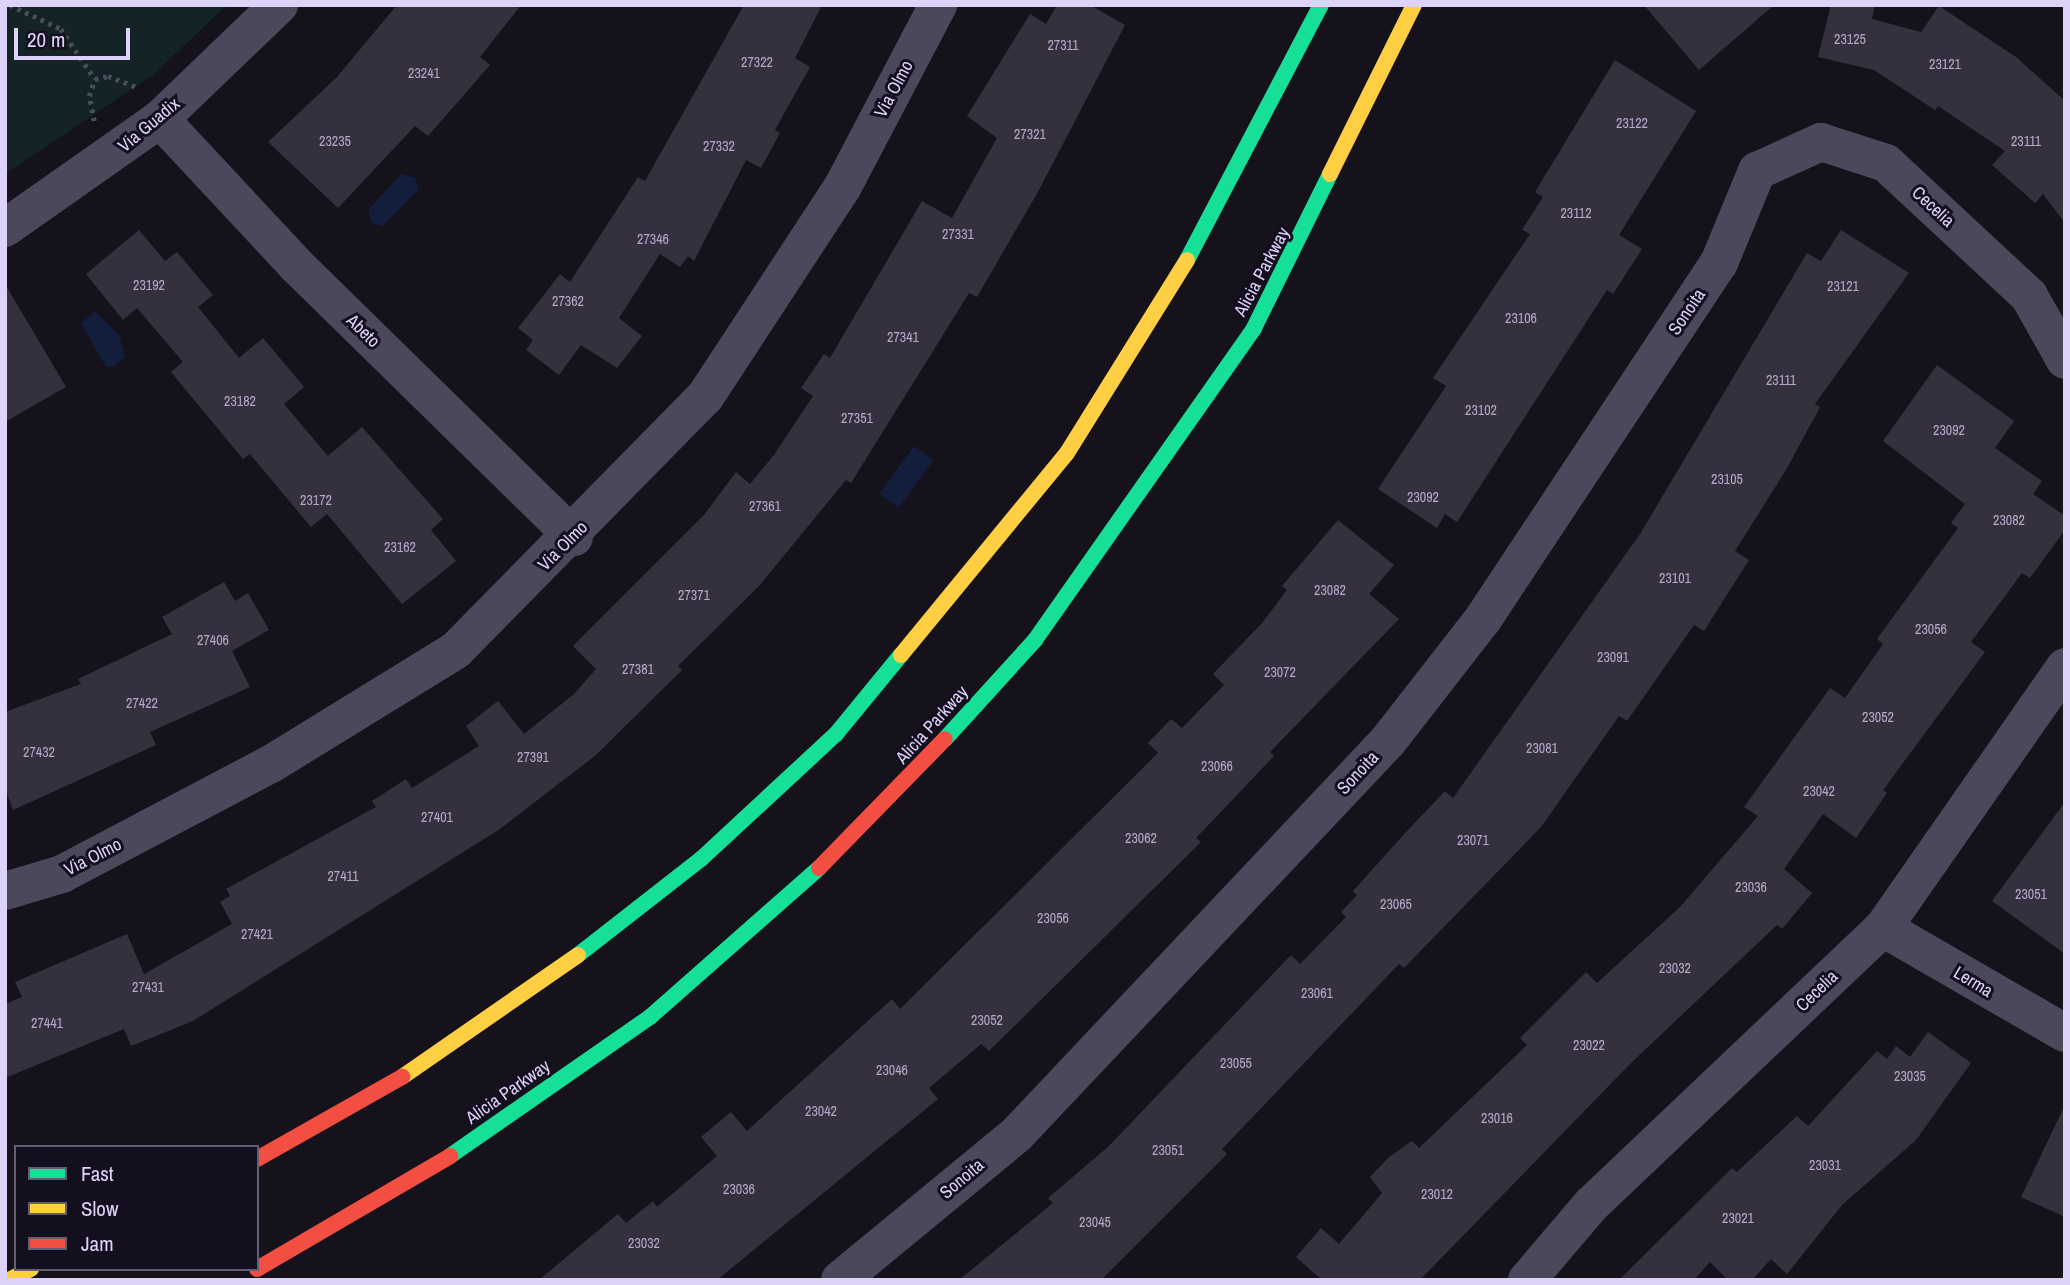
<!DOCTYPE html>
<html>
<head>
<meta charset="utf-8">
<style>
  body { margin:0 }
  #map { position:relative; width:2070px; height:1285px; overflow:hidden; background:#15121c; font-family:"Archivo Narrow",sans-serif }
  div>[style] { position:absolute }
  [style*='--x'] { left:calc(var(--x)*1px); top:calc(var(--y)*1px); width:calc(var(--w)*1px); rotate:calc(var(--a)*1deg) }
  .green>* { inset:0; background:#132326 }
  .water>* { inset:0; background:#131d3c; transform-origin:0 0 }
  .building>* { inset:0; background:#35303e }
  .path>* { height:4.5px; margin-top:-2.25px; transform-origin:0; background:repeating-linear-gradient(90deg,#474e5b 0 3.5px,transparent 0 8.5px) }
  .street>* { height:38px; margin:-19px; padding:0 19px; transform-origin:19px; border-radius:19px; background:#4c485b }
  .fast>* { height:16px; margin:-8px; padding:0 8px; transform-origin:8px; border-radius:8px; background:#16e098 }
  .slow>* { height:16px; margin:-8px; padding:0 8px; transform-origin:8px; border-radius:8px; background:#ffcf43 }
  .jam>* { height:16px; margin:-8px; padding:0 8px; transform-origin:8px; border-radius:8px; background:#f24e42 }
  span { translate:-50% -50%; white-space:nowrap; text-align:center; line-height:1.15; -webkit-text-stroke:6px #140f1f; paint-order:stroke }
  .number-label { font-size:14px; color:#b3aaca }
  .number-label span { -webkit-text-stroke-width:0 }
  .street-label { font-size:18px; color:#ddd3f9 }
  .frame { position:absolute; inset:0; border:7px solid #ddd3f9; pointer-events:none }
  .legend { position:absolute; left:14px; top:1145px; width:245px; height:126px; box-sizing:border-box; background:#140f1f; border:2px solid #645d76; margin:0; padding:9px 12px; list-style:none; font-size:21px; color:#ddd3f9 }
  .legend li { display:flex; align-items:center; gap:14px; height:35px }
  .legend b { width:35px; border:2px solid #645d76 }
  .scale { position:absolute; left:14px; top:28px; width:116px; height:32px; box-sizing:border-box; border:4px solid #ddd3f9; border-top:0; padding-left:9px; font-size:21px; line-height:24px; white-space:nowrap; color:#ddd3f9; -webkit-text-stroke:5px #140f1f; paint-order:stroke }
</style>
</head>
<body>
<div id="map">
  <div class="green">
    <i style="clip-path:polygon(5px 5px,227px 5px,153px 75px,5px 174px)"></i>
  </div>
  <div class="water">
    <i style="clip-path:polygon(401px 174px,416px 178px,418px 190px,383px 226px,372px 223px,368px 210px)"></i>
    <i style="clip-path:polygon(95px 311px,119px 335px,125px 357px,113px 367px,106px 367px,81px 323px)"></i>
    <i style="left:914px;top:446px;width:24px;height:59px;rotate:36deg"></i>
  </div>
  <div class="building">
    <i style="clip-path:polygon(397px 5px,521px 5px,480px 57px,490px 65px,428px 136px,415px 126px,338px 208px,268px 142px,337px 77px)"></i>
    <i style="clip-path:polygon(744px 5px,822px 5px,795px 58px,810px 67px,775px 130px,780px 133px,761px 168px,746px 160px,694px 261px,688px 256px,680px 267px,660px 254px,619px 318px,642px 336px,617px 368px,581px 345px,559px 375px,526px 350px,533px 340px,518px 328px,560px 274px,570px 282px,638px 177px,645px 181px)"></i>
    <i style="clip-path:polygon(1057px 5px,1090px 5px,1125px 25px,1039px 190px,977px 297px,969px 293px,851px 483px,846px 480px,759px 586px,678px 666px,682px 670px,596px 755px,500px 829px,193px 1021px,131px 1046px,124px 1029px,5px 1078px,5px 1004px,22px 997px,15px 982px,127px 934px,144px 974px,232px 924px,220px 902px,230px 896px,226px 889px,376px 807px,372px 801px,406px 779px,412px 788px,479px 746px,466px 726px,498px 701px,524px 734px,574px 694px,596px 669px,573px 646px,704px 515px,736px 472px,750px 484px,774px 455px,813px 396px,801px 388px,824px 354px,830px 358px,922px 201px,952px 218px,997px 138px,967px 116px,1030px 14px,1046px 24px)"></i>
    <i style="clip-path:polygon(1644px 5px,1774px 5px,1699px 70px)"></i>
    <i style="clip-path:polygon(1831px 5px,1875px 5px,1872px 19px,1921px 32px,1939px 6px,2016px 57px,2065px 101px,2065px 223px,2043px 194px,2035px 203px,1992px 165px,2005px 151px,1938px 106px,1935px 110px,1874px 70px,1818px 57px)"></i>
    <i style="clip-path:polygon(1615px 60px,1696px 111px,1619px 235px,1642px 249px,1613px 294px,1607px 290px,1457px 522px,1445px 514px,1437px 528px,1378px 489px,1446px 386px,1433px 378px,1530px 234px,1522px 230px,1543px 197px,1535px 192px)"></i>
    <i style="clip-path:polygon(139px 230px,165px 261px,177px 252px,213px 295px,198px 307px,239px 358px,263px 338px,304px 387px,284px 404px,328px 456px,362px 427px,443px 519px,431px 530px,456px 561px,402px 604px,327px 514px,311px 527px,250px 454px,243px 459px,171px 372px,183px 362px,137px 308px,123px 320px,86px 274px)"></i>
    <i style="clip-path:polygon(1841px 230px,1909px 273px,1815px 404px,1820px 407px,1786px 470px,1735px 551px,1749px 560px,1704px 631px,1694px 625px,1627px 721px,1619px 716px,1541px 827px,1404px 968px,1399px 964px,1222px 1149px,1227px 1154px,1101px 1280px,959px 1280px,1053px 1203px,1048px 1198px,1109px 1146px,1291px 955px,1300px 964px,1346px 917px,1341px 912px,1357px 895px,1353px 891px,1407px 831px,1445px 791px,1453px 798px,1640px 534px,1807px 253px,1821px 261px)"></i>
    <i style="clip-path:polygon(5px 284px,66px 387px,5px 422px)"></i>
    <i style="clip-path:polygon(1937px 365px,2014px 421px,1995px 448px,2042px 481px,2033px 494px,2065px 516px,2065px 530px,2030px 578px,2022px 573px,1971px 642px,1985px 652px,1883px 790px,1887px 793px,1856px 838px,1823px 814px,1784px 869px,1812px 893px,1782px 929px,1777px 925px,1632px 1062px,1420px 1280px,1322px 1280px,1296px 1257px,1321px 1228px,1339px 1244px,1382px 1193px,1370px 1177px,1389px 1157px,1412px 1141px,1419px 1148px,1527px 1045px,1520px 1038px,1586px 972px,1597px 983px,1680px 907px,1758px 816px,1744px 807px,1830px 688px,1845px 698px,1883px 644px,1877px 639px,1958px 528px,1951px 523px,1965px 504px,1883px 441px)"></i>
    <i style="clip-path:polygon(1338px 520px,1394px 565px,1369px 594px,1399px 619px,1270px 752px,1274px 756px,1196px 838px,1201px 842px,989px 1051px,981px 1044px,929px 1088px,938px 1099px,717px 1280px,539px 1280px,618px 1214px,626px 1223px,653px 1201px,657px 1207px,717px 1156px,701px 1137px,731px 1112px,747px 1131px,892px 999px,900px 1009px,1158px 753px,1148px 743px,1171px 719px,1182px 728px,1224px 685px,1213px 674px,1262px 623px,1287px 590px,1282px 586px)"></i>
    <i style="clip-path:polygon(224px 582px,235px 601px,248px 593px,269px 630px,232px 651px,250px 687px,150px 732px,156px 745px,13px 810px,5px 788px,5px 712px,81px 684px,78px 679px,172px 634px,162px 617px)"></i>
    <i style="clip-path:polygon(2065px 802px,2065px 954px,1992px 901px)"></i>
    <i style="clip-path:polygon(1928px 1032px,1971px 1063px,1916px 1140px,1842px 1205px,1787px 1274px,1771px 1259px,1752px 1280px,1728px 1280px,1710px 1262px,1694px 1280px,1619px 1280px,1732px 1168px,1737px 1172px,1797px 1116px,1808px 1126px,1877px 1051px,1887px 1059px,1896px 1046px,1910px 1057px)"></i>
    <i style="clip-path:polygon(2065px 1105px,2065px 1217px,2021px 1197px)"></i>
  </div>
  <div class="path">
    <i style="--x:10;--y:5;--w:56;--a:25.2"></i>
    <i style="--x:61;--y:29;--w:60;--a:55.8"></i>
    <i style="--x:95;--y:79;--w:13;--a:-13"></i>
    <i style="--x:108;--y:76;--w:31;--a:21"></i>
    <i style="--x:94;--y:121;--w:25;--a:-101"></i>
    <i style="--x:89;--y:96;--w:18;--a:-71"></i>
  </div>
  <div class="street">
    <i style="--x:160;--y:119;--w:200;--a:47"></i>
    <i style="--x:296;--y:265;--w:389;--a:44.4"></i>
    <i style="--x:5;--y:228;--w:189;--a:-35.1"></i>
    <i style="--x:160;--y:119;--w:165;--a:-43.8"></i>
    <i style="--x:5;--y:891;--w:59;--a:-16.6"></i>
    <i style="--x:62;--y:874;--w:236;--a:-27.8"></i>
    <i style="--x:271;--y:764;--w:217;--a:-31.6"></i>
    <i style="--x:456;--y:650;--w:355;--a:-45.5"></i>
    <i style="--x:705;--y:397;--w:250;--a:-56.8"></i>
    <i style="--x:842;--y:188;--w:207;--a:-62.3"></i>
    <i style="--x:1883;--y:928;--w:210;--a:30"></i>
    <i style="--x:840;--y:1280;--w:229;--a:-39.5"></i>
    <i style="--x:1017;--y:1134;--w:540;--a:-46.65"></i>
    <i style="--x:1388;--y:741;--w:155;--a:-52.1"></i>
    <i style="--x:1483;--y:619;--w:427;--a:-56.5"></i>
    <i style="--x:1719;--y:263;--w:100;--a:-67.6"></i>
    <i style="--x:1757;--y:171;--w:70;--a:-24.4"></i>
    <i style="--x:1821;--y:142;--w:68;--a:17.9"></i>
    <i style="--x:1886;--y:163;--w:195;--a:42.9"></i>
    <i style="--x:2029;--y:296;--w:73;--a:60.6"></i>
    <i style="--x:1527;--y:1280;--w:100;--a:-49.5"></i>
    <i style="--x:1592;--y:1204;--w:401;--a:-43.5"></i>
    <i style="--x:1883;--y:928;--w:318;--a:-55.1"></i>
  </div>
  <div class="fast">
    <i style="--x:1187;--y:260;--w:288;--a:-62.3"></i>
    <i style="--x:945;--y:739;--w:134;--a:-47.7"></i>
    <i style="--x:1035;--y:640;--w:381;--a:-54.9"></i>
    <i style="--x:1254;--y:328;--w:172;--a:-63.7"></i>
    <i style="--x:578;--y:955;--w:156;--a:-38"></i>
    <i style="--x:701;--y:859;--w:184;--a:-42.8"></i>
    <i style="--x:836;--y:734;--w:102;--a:-50.6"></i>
    <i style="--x:450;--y:1156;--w:244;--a:-34.8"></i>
    <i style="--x:650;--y:1017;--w:225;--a:-41.4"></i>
  </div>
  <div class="slow">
    <i style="--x:1330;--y:174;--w:189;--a:-63.6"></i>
    <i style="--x:901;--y:655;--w:261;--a:-50.6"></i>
    <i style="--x:1067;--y:453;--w:227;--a:-58.1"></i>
    <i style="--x:402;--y:1077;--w:214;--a:-34.7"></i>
    <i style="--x:9;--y:1280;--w:25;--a:-27"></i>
  </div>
  <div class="jam">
    <i style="--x:819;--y:868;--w:180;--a:-45.7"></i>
    <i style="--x:257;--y:1159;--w:167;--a:-29.5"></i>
    <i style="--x:257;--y:1269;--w:224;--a:-30.3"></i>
  </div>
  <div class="number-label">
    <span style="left:1850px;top:39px">23125</span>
    <span style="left:1063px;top:45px">27311</span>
    <span style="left:757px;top:62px">27322</span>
    <span style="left:1945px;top:64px">23121</span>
    <span style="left:424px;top:73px">23241</span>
    <span style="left:1632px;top:123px">23122</span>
    <span style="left:1030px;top:134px">27321</span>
    <span style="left:335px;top:141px">23235</span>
    <span style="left:2026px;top:141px">23111</span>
    <span style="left:719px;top:146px">27332</span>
    <span style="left:1576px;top:213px">23112</span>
    <span style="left:958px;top:234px">27331</span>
    <span style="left:653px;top:239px">27346</span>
    <span style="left:149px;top:285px">23192</span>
    <span style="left:1843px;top:286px">23121</span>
    <span style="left:568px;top:301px">27362</span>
    <span style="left:1521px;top:318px">23106</span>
    <span style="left:903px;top:337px">27341</span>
    <span style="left:1781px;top:380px">23111</span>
    <span style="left:240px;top:401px">23182</span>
    <span style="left:1481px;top:410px">23102</span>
    <span style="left:857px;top:418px">27351</span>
    <span style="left:1949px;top:430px">23092</span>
    <span style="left:1727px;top:479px">23105</span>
    <span style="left:1423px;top:497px">23092</span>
    <span style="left:316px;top:500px">23172</span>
    <span style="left:765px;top:506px">27361</span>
    <span style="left:2009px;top:520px">23082</span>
    <span style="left:400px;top:547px">23162</span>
    <span style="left:1675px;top:578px">23101</span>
    <span style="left:1330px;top:590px">23082</span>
    <span style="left:694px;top:595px">27371</span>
    <span style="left:1931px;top:629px">23056</span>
    <span style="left:213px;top:640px">27406</span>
    <span style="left:1613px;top:657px">23091</span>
    <span style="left:638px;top:669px">27381</span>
    <span style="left:1280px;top:672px">23072</span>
    <span style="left:142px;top:703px">27422</span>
    <span style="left:1878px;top:717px">23052</span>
    <span style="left:1542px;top:748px">23081</span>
    <span style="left:39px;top:752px">27432</span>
    <span style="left:533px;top:757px">27391</span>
    <span style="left:1217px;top:766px">23066</span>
    <span style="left:1819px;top:791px">23042</span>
    <span style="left:437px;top:817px">27401</span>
    <span style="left:1141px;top:838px">23062</span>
    <span style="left:1473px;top:840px">23071</span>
    <span style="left:343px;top:876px">27411</span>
    <span style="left:1751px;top:887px">23036</span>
    <span style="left:2031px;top:894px">23051</span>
    <span style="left:1396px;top:904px">23065</span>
    <span style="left:1053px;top:918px">23056</span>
    <span style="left:257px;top:934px">27421</span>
    <span style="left:1675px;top:968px">23032</span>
    <span style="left:148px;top:987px">27431</span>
    <span style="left:1317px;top:993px">23061</span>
    <span style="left:987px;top:1020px">23052</span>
    <span style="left:47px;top:1023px">27441</span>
    <span style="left:1589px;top:1045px">23022</span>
    <span style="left:1236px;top:1063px">23055</span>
    <span style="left:892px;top:1070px">23046</span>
    <span style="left:1910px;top:1076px">23035</span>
    <span style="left:821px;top:1111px">23042</span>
    <span style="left:1497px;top:1118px">23016</span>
    <span style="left:1168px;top:1150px">23051</span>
    <span style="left:1825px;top:1165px">23031</span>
    <span style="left:739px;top:1189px">23036</span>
    <span style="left:1437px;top:1194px">23012</span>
    <span style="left:1738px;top:1218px">23021</span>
    <span style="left:1095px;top:1222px">23045</span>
    <span style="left:644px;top:1243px">23032</span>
  </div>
  <div class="street-label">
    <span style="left:894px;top:89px;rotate:-62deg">Via Olmo</span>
    <span style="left:149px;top:125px;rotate:-40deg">Via Guadix</span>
    <span style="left:1933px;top:207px;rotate:43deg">Cecelia</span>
    <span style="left:1262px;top:272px;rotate:-62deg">Alicia Parkway</span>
    <span style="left:1687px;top:312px;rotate:-56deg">Sonoita</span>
    <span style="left:363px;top:331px;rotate:44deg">Abeto</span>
    <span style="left:563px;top:546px;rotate:-45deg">Via Olmo</span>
    <span style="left:932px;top:725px;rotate:-48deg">Alicia Parkway</span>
    <span style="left:1358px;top:773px;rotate:-47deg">Sonoita</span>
    <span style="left:93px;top:857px;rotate:-27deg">Via Olmo</span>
    <span style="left:1973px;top:982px;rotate:31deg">Lerma</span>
    <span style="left:1817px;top:991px;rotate:-44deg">Cecelia</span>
    <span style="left:508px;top:1092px;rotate:-35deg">Alicia Parkway</span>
    <span style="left:962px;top:1179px;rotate:-40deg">Sonoita</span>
  </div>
  <div class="frame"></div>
  <ul class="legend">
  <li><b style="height:9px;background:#16e098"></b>Fast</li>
  <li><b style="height:9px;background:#ffcf43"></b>Slow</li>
  <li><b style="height:9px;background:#f24e42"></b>Jam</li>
  </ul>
  <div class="scale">20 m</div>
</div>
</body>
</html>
